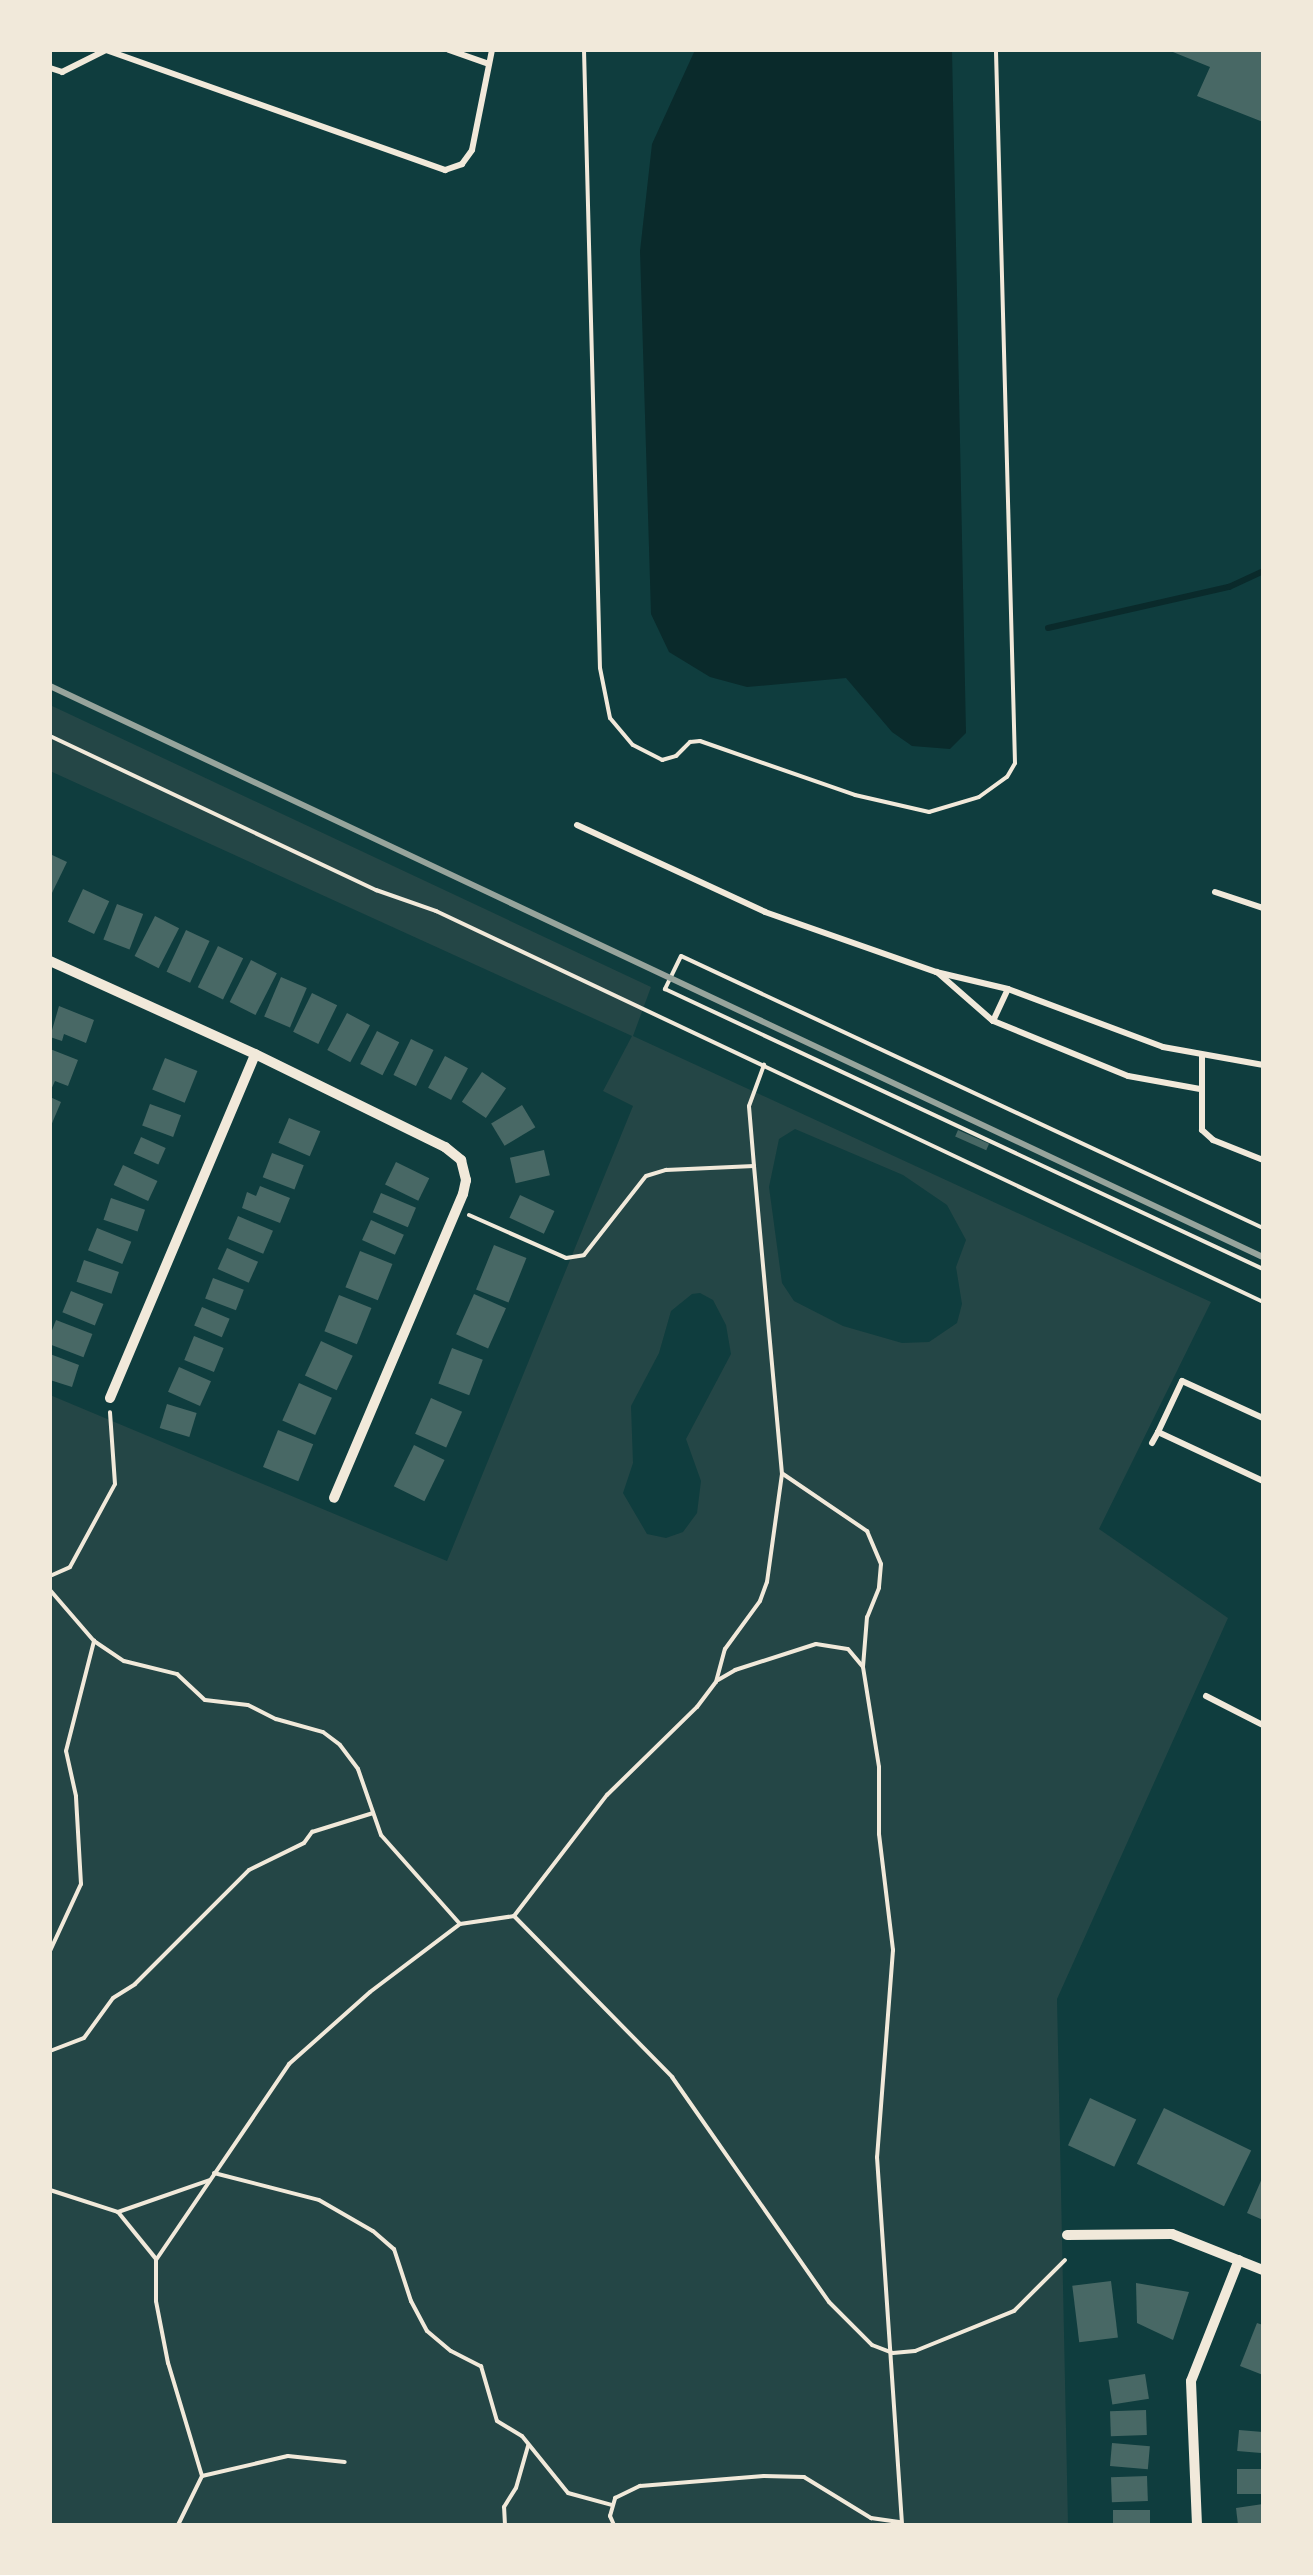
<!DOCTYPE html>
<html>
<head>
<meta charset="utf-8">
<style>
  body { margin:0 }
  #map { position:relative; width:1313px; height:2575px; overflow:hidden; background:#0f3d3e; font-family:"Roboto Condensed",sans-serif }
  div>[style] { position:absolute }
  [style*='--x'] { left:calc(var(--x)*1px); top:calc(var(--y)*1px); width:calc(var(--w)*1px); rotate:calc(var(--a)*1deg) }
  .green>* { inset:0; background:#244646 }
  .water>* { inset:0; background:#0a2a2b }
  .stream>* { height:6px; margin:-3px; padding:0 3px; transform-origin:3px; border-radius:3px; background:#0a2a2b }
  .building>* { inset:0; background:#486865; transform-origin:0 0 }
  .path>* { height:4px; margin:-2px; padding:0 2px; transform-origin:2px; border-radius:2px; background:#f1e9da }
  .service>* { height:6px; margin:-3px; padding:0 3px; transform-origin:3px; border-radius:3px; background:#f1e9da }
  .minor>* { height:10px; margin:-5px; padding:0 5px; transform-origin:5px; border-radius:5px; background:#f1e9da }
  .rail>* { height:6px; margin:-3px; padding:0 3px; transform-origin:3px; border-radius:3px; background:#97a49c }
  span { translate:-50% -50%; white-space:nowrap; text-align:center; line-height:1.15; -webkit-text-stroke:8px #f1e9da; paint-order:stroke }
  .frame { position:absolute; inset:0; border:52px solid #f1e9da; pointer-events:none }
</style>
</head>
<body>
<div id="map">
  <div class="green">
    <i style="clip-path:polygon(evenodd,50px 705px,651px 987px,633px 1036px,1211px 1302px,1099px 1529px,1228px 1618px,1057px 1999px,1068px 2525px,50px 2525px,50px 1395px,447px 1561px,633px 1106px,603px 1091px,632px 1036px,50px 771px,50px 705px,795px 1129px,903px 1175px,947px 1205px,966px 1240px,956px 1267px,962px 1304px,957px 1323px,929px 1342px,902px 1343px,843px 1326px,794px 1301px,782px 1283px,769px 1187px,779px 1139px,795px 1129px,50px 705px,700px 1293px,713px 1300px,726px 1325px,731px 1354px,686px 1439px,701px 1481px,697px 1513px,683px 1532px,666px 1538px,647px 1534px,623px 1493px,633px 1463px,631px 1406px,659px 1353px,671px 1311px,692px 1294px,700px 1293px)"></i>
  </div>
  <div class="water">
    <i style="clip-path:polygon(695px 50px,952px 50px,966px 733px,950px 749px,912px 746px,892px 732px,846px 678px,747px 687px,710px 677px,669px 652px,651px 614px,640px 251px,652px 144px)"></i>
  </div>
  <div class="stream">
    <i style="--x:1048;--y:628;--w:186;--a:-12.8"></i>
    <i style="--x:1229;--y:587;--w:38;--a:-25"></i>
  </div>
  <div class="building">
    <i style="clip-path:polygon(1168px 50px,1263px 50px,1263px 122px,1197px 96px,1210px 67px)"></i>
    <i style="clip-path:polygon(50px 854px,67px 862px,50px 897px)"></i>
    <i style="left:83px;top:889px;width:29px;height:36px;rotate:25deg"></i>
    <i style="left:117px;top:904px;width:28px;height:38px;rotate:21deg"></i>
    <i style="left:155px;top:916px;width:27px;height:45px;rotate:27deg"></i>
    <i style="left:186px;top:930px;width:26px;height:46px;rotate:25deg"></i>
    <i style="left:218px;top:946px;width:28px;height:46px;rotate:26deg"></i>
    <i style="left:251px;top:960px;width:29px;height:47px;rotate:27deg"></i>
    <i style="left:281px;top:977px;width:28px;height:43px;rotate:23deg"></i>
    <i style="left:312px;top:993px;width:28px;height:43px;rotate:26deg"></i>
    <i style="clip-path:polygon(59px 1006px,94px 1020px,86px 1043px,64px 1034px,62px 1041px,50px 1037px)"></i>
    <i style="left:347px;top:1013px;width:26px;height:42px;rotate:28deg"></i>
    <i style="left:377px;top:1031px;width:25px;height:37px;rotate:27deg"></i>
    <i style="left:411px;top:1039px;width:25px;height:40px;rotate:26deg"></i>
    <i style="clip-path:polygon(50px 1049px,78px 1060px,68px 1086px,55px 1081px,50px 1092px)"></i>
    <i style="left:445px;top:1056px;width:26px;height:36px;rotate:28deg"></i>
    <i style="left:165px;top:1058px;width:35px;height:34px;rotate:22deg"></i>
    <i style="left:482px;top:1072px;width:29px;height:36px;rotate:34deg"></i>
    <i style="clip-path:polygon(50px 1097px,61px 1102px,50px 1128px)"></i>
    <i style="left:150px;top:1104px;width:33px;height:23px;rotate:20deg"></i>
    <i style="left:522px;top:1105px;width:26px;height:36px;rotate:59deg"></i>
    <i style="left:289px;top:1118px;width:34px;height:27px;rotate:23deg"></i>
    <i style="left:958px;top:1130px;width:34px;height:7px;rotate:24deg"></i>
    <i style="left:141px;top:1137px;width:27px;height:18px;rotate:24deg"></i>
    <i style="left:544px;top:1150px;width:26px;height:35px;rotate:77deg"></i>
    <i style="left:272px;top:1153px;width:34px;height:26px;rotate:21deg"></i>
    <i style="left:396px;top:1162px;width:37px;height:25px;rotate:26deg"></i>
    <i style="left:123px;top:1165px;width:38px;height:22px;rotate:25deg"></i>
    <i style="clip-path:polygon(260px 1186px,290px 1198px,280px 1223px,242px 1208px,247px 1192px,256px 1196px)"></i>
    <i style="left:381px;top:1193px;width:38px;height:21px;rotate:23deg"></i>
    <i style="left:520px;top:1195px;width:38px;height:25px;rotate:25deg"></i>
    <i style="left:111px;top:1198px;width:36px;height:23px;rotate:19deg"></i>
    <i style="left:238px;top:1216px;width:38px;height:25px;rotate:23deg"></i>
    <i style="left:371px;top:1220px;width:36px;height:22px;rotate:24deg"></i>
    <i style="left:97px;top:1228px;width:37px;height:24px;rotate:22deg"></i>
    <i style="left:494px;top:1245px;width:35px;height:48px;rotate:22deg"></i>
    <i style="left:227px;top:1248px;width:34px;height:23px;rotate:24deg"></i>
    <i style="left:360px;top:1251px;width:35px;height:39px;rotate:22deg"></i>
    <i style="left:84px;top:1260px;width:37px;height:23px;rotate:19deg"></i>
    <i style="left:213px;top:1278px;width:33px;height:22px;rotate:21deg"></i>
    <i style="left:71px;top:1291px;width:35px;height:23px;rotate:22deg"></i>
    <i style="left:474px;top:1294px;width:35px;height:44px;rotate:24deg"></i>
    <i style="left:339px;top:1295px;width:35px;height:39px;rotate:22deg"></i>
    <i style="left:202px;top:1307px;width:30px;height:20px;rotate:23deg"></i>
    <i style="left:56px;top:1320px;width:39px;height:25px;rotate:21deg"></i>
    <i style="left:194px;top:1336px;width:32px;height:26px;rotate:22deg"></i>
    <i style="left:321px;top:1341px;width:35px;height:38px;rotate:25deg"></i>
    <i style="left:452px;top:1348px;width:33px;height:38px;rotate:21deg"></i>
    <i style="clip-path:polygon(50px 1354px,79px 1365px,72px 1387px,50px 1380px)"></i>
    <i style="left:179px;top:1367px;width:35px;height:27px;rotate:24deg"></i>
    <i style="left:299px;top:1383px;width:36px;height:41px;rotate:24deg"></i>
    <i style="left:431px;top:1398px;width:34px;height:39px;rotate:24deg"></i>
    <i style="left:167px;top:1404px;width:31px;height:25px;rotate:17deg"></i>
    <i style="left:278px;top:1430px;width:38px;height:40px;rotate:22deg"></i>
    <i style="left:414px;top:1445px;width:34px;height:46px;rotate:26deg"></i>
    <i style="left:1090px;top:2098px;width:51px;height:52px;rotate:25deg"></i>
    <i style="left:1164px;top:2108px;width:97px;height:62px;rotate:26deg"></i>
    <i style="clip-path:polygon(1263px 2176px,1263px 2220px,1247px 2213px)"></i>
    <i style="left:1111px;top:2281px;width:57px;height:39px;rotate:83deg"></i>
    <i style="clip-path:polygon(1136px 2283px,1189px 2292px,1173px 2340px,1137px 2323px)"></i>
    <i style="clip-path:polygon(1257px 2323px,1263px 2325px,1263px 2375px,1240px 2366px)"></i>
    <i style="left:1145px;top:2374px;width:25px;height:37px;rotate:81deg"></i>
    <i style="left:1146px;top:2410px;width:25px;height:36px;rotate:88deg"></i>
    <i style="left:1239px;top:2430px;width:24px;height:21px;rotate:5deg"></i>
    <i style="left:1112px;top:2443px;width:38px;height:23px;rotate:5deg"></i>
    <i style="left:1263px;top:2469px;width:25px;height:26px;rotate:90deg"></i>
    <i style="left:1147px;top:2476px;width:25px;height:36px;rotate:88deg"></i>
    <i style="clip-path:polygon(1263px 2504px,1263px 2525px,1238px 2525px,1236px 2508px)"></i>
    <i style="left:1150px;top:2510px;width:15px;height:37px;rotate:90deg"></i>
  </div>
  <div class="path">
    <i style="--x:584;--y:50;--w:618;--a:88.52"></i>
    <i style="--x:600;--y:668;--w:51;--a:78.7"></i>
    <i style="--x:610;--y:718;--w:35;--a:50"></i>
    <i style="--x:633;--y:745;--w:33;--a:27"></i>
    <i style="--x:662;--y:760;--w:15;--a:-16"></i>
    <i style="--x:676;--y:756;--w:20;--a:-45"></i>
    <i style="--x:690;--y:742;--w:10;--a:-6"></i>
    <i style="--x:700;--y:741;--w:164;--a:19.2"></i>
    <i style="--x:855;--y:795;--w:76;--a:12.9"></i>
    <i style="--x:929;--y:812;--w:52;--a:-16.7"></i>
    <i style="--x:979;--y:797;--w:34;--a:-36"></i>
    <i style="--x:1007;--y:777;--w:16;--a:-60"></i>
    <i style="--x:1015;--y:763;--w:713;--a:-91.53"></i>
    <i style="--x:50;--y:736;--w:361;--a:25.3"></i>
    <i style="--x:376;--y:890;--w:64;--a:19.3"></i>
    <i style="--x:436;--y:911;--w:915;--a:25.3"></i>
    <i style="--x:469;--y:1215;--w:106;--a:23.9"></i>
    <i style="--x:566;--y:1258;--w:18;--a:-9"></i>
    <i style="--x:584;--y:1255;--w:100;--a:-51.9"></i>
    <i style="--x:646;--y:1176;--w:21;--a:-17"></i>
    <i style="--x:666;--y:1170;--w:88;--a:-2.6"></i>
    <i style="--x:754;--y:1166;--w:60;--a:-94.8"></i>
    <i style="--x:749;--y:1106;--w:44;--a:-69.9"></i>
    <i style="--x:1263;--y:1228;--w:642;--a:-154.95"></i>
    <i style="--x:681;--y:956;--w:37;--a:116"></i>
    <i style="--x:665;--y:989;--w:660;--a:25.09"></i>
    <i style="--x:783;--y:1474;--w:102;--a:34.2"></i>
    <i style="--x:867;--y:1531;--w:36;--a:67"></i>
    <i style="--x:881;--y:1564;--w:24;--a:95"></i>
    <i style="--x:879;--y:1588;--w:31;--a:112"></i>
    <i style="--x:867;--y:1617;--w:50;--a:94.6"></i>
    <i style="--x:863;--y:1667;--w:101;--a:80.9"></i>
    <i style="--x:879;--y:1767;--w:67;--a:90"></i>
    <i style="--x:879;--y:1834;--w:117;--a:83.1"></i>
    <i style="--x:893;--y:1950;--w:208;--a:94.4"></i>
    <i style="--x:877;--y:2157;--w:369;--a:86.1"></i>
    <i style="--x:50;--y:1576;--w:22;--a:-24"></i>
    <i style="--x:70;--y:1567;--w:94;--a:-61.5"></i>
    <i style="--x:115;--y:1484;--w:72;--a:-94"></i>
    <i style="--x:50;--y:1590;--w:67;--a:49.2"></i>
    <i style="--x:94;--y:1641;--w:36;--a:34"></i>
    <i style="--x:124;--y:1661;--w:55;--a:13.8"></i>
    <i style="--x:177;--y:1674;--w:38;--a:43"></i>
    <i style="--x:205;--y:1700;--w:43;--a:6.6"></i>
    <i style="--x:248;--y:1705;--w:31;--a:27"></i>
    <i style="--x:276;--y:1719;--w:49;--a:15.5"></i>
    <i style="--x:323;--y:1732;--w:21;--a:37"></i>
    <i style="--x:340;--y:1745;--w:30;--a:53"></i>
    <i style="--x:358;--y:1769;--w:70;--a:70.8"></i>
    <i style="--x:381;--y:1835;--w:119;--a:48.4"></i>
    <i style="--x:718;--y:1680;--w:20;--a:-30"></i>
    <i style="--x:735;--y:1670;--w:85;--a:-17.8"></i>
    <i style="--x:816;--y:1644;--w:32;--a:9"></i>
    <i style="--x:848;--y:1649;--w:23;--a:50"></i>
    <i style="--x:514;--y:1916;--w:226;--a:45.5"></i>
    <i style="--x:672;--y:2077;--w:274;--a:55.1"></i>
    <i style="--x:829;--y:2302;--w:61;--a:45"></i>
    <i style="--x:872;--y:2345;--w:22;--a:21"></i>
    <i style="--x:893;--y:2353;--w:22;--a:-5"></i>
    <i style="--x:915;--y:2351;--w:107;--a:-22"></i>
    <i style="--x:1014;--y:2311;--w:72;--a:-45"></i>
    <i style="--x:50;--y:1951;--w:74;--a:-65.2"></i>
    <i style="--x:81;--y:1884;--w:88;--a:-93.3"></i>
    <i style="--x:76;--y:1796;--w:46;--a:-102.5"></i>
    <i style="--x:66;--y:1751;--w:114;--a:-75.7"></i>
    <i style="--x:50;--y:2051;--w:36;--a:-21"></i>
    <i style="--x:84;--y:2038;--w:49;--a:-54.1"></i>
    <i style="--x:113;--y:1998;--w:26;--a:-32"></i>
    <i style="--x:135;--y:1984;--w:161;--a:-45"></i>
    <i style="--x:249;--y:1870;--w:61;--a:-26.1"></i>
    <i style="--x:304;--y:1843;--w:14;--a:-54"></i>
    <i style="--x:312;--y:1832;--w:64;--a:-17.3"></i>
    <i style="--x:214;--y:2173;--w:108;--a:14.4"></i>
    <i style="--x:319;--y:2200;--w:62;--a:29.9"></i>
    <i style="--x:373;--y:2231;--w:28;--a:41"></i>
    <i style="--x:394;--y:2249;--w:55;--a:71.9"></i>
    <i style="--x:411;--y:2301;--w:34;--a:62"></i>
    <i style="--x:427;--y:2331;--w:31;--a:40"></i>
    <i style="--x:451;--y:2351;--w:34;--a:27"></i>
    <i style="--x:481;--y:2366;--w:57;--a:73.8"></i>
    <i style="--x:497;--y:2421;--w:29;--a:31"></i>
    <i style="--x:522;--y:2436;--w:73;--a:51.1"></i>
    <i style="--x:568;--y:2493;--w:46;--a:15.3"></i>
    <i style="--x:50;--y:2190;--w:71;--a:17.9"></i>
    <i style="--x:118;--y:2212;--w:97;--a:-19.2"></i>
    <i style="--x:118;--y:2212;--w:60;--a:51"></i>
    <i style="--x:202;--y:2476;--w:88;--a:-13.1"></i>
    <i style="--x:288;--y:2456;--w:57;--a:6"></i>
    <i style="--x:178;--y:2525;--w:55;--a:-63.9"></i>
    <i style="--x:202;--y:2476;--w:118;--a:-106.7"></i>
    <i style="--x:168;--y:2363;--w:63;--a:-101"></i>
    <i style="--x:156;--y:2301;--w:41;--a:-90"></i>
    <i style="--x:156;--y:2260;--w:237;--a:-55.8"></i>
    <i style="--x:289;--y:2064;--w:108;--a:-41.6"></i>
    <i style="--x:370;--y:1992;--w:113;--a:-37.1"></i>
    <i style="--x:460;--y:1924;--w:55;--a:-8.4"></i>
    <i style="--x:514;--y:1916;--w:153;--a:-52.5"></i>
    <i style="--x:607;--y:1795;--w:126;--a:-44.4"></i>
    <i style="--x:697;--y:1707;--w:31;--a:-53"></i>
    <i style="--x:716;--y:1682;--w:34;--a:-75"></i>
    <i style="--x:725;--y:1649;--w:59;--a:-53.9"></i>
    <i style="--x:760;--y:1601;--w:20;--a:-70"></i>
    <i style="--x:767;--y:1582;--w:109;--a:-82.1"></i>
    <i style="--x:782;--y:1474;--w:309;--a:-95.2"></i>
    <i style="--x:505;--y:2525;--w:18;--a:-93"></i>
    <i style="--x:504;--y:2507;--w:22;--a:-58"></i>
    <i style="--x:516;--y:2488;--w:44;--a:-74.1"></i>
    <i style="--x:614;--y:2525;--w:10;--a:-114"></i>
    <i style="--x:610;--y:2516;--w:19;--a:-74"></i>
    <i style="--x:615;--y:2498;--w:28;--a:-26"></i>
    <i style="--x:640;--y:2486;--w:124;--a:-4.6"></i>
    <i style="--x:764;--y:2476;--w:40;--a:1.4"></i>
    <i style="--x:804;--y:2477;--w:79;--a:31.5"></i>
    <i style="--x:871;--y:2518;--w:30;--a:8"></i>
  </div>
  <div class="service">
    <i style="--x:106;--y:50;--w:360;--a:19.5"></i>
    <i style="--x:445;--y:170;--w:18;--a:-19"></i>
    <i style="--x:462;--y:164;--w:17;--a:-54"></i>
    <i style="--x:472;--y:150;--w:102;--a:-78.7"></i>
    <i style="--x:449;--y:50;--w:42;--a:19.3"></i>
    <i style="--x:50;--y:68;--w:13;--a:18"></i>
    <i style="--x:62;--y:72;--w:49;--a:-26.6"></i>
    <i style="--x:577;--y:825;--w:207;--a:24.8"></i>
    <i style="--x:765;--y:912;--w:181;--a:19.3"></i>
    <i style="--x:936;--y:972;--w:74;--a:13.3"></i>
    <i style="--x:1215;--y:892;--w:51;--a:18.4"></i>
    <i style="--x:937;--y:972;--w:74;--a:41.2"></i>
    <i style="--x:1202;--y:1055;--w:75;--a:90"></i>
    <i style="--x:1202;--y:1130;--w:15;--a:42"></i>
    <i style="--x:1213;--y:1140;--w:54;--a:21.8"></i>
    <i style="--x:1200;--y:1089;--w:73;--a:-169.8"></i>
    <i style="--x:1128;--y:1076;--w:146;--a:-157.8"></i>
    <i style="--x:993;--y:1021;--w:35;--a:-65"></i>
    <i style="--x:1008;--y:989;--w:165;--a:20.5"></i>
    <i style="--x:1163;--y:1047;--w:102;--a:10.2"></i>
    <i style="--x:1263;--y:1418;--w:89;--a:-155.4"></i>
    <i style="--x:1182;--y:1381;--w:56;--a:115.2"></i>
    <i style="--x:1158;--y:1432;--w:116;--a:25"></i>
    <i style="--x:1152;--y:1443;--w:13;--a:-61"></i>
    <i style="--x:1206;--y:1696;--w:64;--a:27"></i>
  </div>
  <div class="minor">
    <i style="--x:50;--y:961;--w:225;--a:24.4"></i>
    <i style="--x:255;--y:1054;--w:212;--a:26.1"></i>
    <i style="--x:445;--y:1147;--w:21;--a:39"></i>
    <i style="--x:461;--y:1160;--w:21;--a:76"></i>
    <i style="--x:466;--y:1180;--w:14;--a:102"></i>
    <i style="--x:463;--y:1194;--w:330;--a:113"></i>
    <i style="--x:110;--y:1398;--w:373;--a:-67.1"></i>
    <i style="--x:1067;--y:2235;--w:105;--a:-0.5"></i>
    <i style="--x:1172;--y:2234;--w:98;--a:21.6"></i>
    <i style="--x:1197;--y:2525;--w:144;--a:-92.4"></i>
    <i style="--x:1191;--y:2381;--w:130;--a:-68.4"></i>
  </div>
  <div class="rail">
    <i style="--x:50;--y:686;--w:1341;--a:25.21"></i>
  </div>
  <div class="frame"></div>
</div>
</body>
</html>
